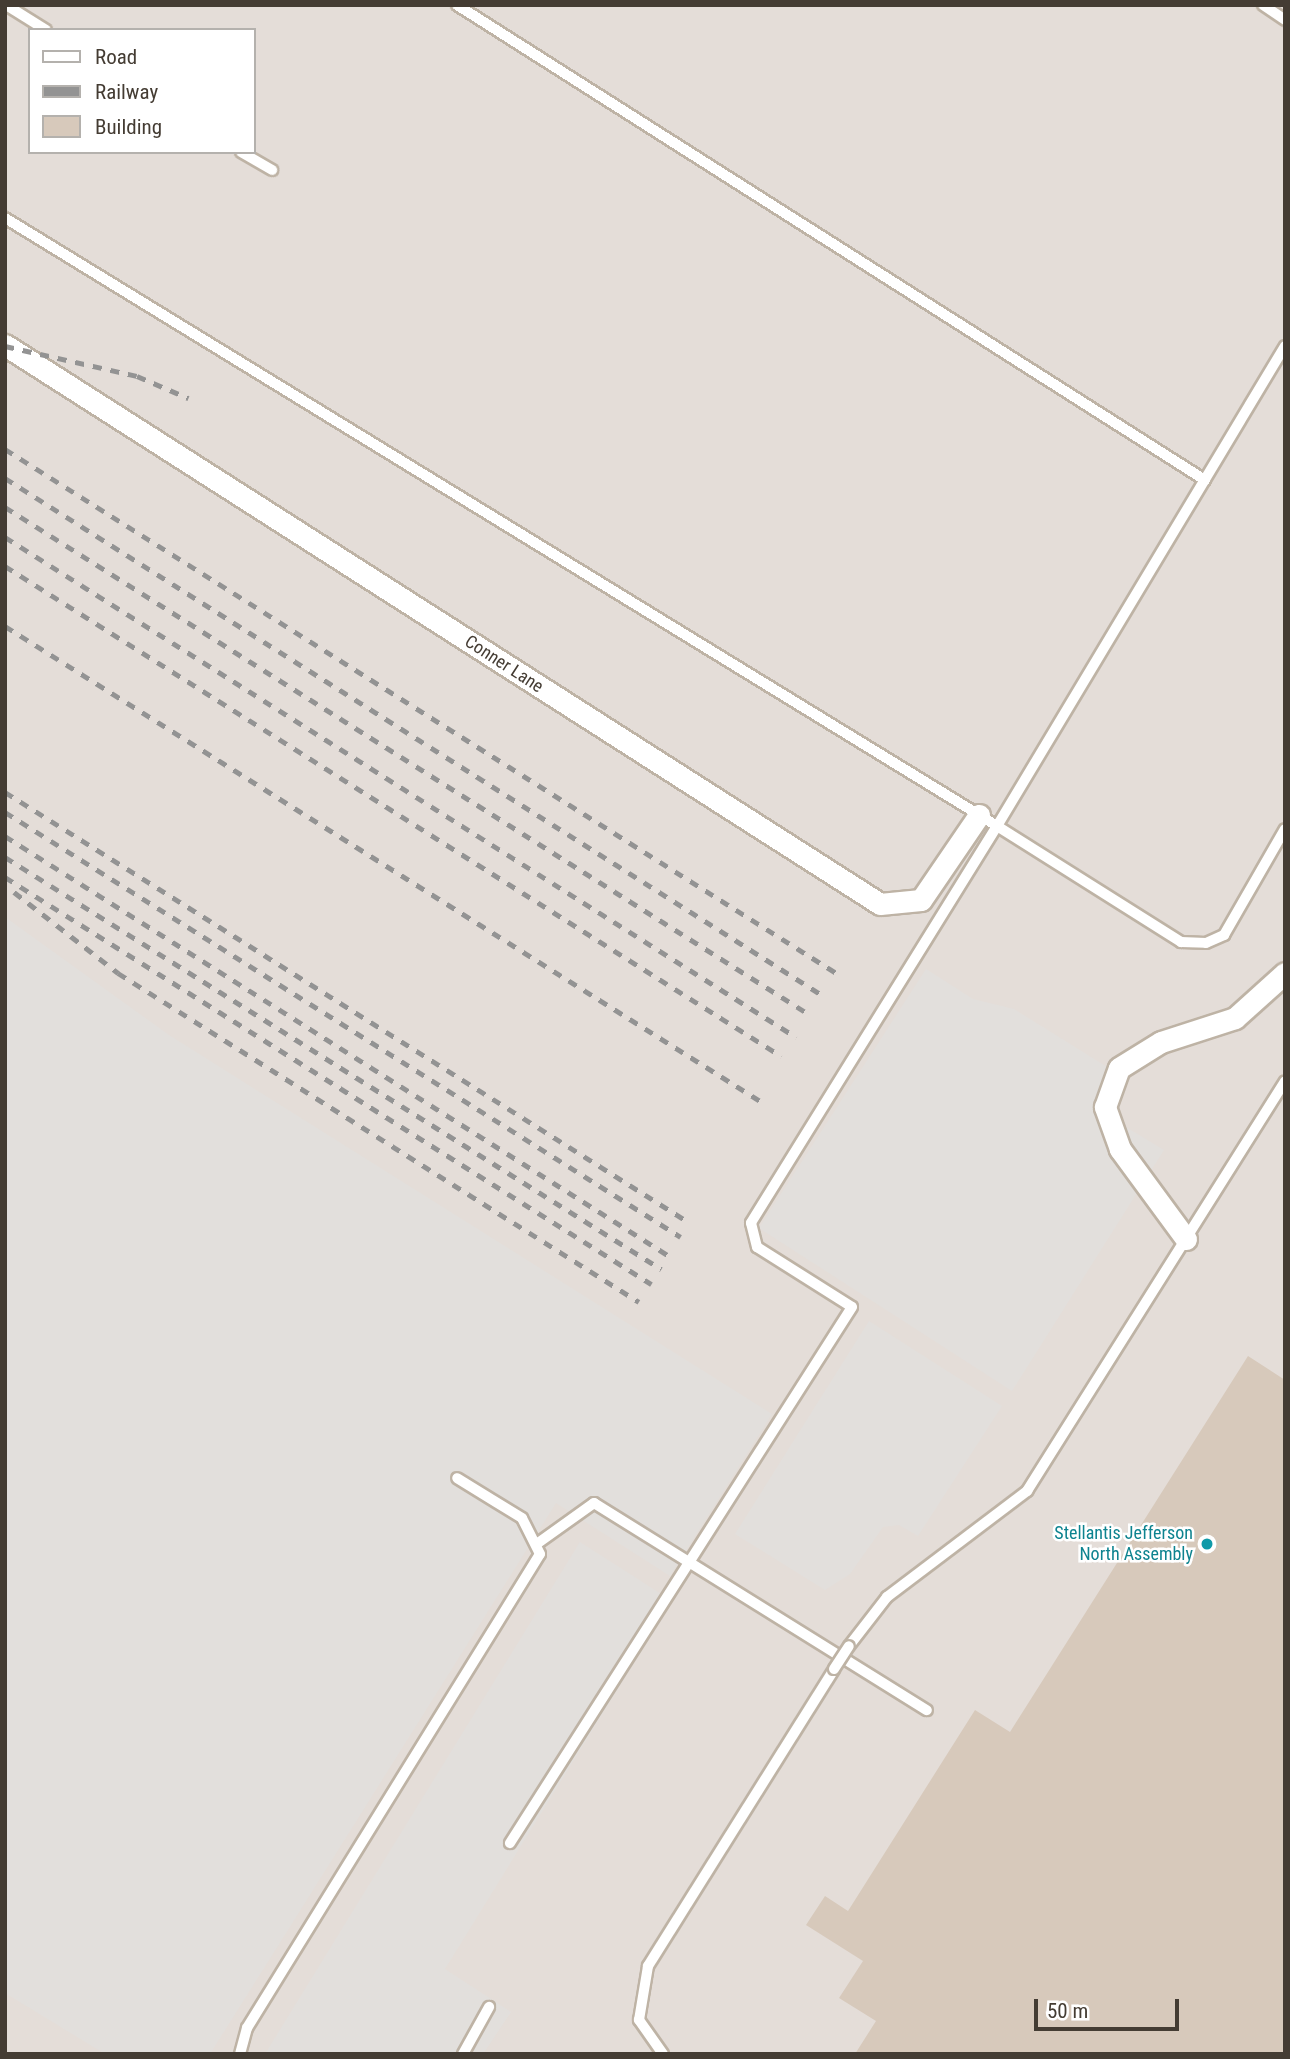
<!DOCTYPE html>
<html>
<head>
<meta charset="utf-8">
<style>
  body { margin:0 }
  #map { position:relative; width:1290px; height:2059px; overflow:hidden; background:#f2ece3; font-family:"Roboto Condensed",sans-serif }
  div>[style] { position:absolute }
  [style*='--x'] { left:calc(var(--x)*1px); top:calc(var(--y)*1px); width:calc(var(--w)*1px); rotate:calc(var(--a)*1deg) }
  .industrial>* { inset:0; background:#e4ddd8 }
  .parking>* { inset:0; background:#e2dfdc }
  .building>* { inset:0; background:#d7c9bb }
  .roads { filter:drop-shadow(2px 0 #beb3a5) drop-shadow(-2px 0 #beb3a5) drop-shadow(0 2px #beb3a5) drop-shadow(0 -2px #beb3a5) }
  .service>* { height:10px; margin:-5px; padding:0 5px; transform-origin:5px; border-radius:5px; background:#fff }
  .minor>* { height:21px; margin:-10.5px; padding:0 10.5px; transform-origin:10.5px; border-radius:10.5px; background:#fff }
  .rail>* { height:5px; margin-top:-2.5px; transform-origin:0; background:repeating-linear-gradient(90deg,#939393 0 9px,transparent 0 18px) }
  .bridges { filter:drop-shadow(2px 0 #beb3a5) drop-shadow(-2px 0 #beb3a5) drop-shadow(0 2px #beb3a5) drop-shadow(0 -2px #beb3a5) }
  .service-bridge>* { height:10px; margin:-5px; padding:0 5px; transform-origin:5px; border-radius:5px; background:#fff }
  .dots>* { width:19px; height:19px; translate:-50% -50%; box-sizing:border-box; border:4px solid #fff; border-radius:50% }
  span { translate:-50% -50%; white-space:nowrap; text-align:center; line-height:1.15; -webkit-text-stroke:5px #fff; paint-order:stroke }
  .street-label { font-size:18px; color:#443c33 }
  .culture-label { font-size:18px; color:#0d838f }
  .right { translate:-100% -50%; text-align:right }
  .frame { position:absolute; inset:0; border:7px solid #443c33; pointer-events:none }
  .legend { position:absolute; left:28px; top:28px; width:228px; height:126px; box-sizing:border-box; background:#fff; border:2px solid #b4b1ad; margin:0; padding:9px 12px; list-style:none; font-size:21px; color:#443c33 }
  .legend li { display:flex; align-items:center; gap:14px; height:35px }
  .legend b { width:35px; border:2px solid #b4b1ad }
  .scale { position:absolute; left:1034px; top:1999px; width:145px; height:32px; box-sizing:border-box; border:4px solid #443c33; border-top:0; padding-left:9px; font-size:21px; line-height:24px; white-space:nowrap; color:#443c33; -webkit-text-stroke:5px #fff; paint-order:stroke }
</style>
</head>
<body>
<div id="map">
  <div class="industrial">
    <i style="clip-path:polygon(evenodd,5px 5px,1285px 5px,1285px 2054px,5px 2054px,5px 5px,30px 30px,254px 30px,254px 152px,30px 152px,30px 30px)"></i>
  </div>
  <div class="parking">
    <i style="clip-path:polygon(5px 917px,169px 1035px,772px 1414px,670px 1576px,556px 1503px,210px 2054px,105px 2054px,5px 1993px)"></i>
    <i style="clip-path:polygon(926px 969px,973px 999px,1014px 1009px,1120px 1075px,1098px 1110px,1164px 1150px,1012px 1391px,759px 1228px)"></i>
    <i style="clip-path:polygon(869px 1321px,1002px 1406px,918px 1536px,899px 1525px,883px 1527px,850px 1574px,825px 1590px,735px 1534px)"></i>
    <i style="clip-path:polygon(580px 1542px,672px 1601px,445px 1969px,511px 2012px,483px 2054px,265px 2054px)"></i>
  </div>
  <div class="building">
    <i style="clip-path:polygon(1248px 1356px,1285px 1380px,1285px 2054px,855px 2054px,876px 2021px,839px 1998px,863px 1961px,806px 1925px,825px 1896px,848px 1911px,975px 1710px,1010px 1732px)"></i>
  </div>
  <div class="roads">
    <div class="service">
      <i style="--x:6;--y:5;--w:47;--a:32"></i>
      <i style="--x:457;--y:5;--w:886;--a:32.42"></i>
      <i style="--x:1263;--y:5;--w:27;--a:34"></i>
      <i style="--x:241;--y:152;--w:36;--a:30"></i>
      <i style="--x:5;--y:218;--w:1163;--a:31.5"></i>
      <i style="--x:997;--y:826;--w:467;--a:121.8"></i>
      <i style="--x:751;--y:1223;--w:25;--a:76"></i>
      <i style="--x:757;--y:1247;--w:112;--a:32.3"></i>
      <i style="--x:852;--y:1307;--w:636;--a:122.54"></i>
      <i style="--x:1285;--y:346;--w:560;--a:120.96"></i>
      <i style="--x:997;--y:826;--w:218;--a:32.2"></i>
      <i style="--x:1181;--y:942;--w:25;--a:2"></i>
      <i style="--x:1206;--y:943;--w:20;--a:-24"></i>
      <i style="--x:1224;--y:935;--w:122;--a:-60.1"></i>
      <i style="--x:538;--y:1543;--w:69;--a:-35.5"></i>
      <i style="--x:594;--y:1503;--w:392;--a:31.9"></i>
      <i style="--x:849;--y:1646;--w:62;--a:-52.2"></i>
      <i style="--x:887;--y:1597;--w:176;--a:-37.1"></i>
      <i style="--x:1027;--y:1491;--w:484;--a:-57.8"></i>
      <i style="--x:240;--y:2054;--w:27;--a:-75"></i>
      <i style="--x:247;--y:2028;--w:557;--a:-58.28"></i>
      <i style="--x:540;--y:1554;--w:40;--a:-116.6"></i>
      <i style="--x:522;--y:1518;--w:76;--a:-148.4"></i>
      <i style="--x:463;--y:2054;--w:54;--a:-61"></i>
      <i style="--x:663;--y:2054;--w:42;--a:-125.2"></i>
      <i style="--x:639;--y:2020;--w:55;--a:-80.5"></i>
      <i style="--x:648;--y:1966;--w:350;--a:-57.9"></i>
    </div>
    <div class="minor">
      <i style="--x:5;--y:345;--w:1038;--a:32.57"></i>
      <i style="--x:880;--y:904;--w:41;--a:-5.6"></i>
      <i style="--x:921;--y:900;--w:103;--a:-55.7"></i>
      <i style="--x:1186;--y:1239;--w:112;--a:-126.3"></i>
      <i style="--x:1120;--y:1149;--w:45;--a:-109.7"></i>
      <i style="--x:1105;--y:1107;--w:41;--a:-70.3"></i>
      <i style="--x:1119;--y:1068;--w:49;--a:-31.8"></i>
      <i style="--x:1161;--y:1042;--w:78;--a:-18"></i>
      <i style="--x:1235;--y:1018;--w:67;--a:-42"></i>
    </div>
  </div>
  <div class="rail">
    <i style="--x:5;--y:346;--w:135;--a:12.8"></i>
    <i style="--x:137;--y:376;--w:56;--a:23.3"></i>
    <i style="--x:5;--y:449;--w:982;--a:32.23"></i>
    <i style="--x:5;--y:478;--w:967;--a:32.33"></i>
    <i style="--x:5;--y:507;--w:952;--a:32.25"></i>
    <i style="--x:5;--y:537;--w:936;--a:32.3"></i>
    <i style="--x:5;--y:566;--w:918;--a:32.27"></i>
    <i style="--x:5;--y:626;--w:898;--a:32.17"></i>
    <i style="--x:5;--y:792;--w:809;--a:32.18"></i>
    <i style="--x:5;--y:812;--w:798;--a:32.16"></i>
    <i style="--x:5;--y:836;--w:786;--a:32.31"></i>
    <i style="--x:5;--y:857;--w:775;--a:32.13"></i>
    <i style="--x:5;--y:877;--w:764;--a:32.21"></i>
    <i style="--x:14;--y:892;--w:132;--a:37.9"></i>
    <i style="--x:118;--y:973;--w:616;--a:32.27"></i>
  </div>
  <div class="bridges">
    <div class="service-bridge">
      <i style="--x:834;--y:1669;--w:27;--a:-57"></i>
    </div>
  </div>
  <div class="dots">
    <i style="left:1207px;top:1544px;background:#0f9aa8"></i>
  </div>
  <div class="street-label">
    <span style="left:504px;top:664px;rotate:33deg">Conner Lane</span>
  </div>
  <div class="culture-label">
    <span class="right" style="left:1193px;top:1544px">Stellantis Jefferson<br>North Assembly</span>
  </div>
  <div class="frame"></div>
  <ul class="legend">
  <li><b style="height:9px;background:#fff"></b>Road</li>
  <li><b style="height:9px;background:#939393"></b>Railway</li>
  <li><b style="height:19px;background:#d7c9bb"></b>Building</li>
  </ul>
  <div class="scale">50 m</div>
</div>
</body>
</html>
